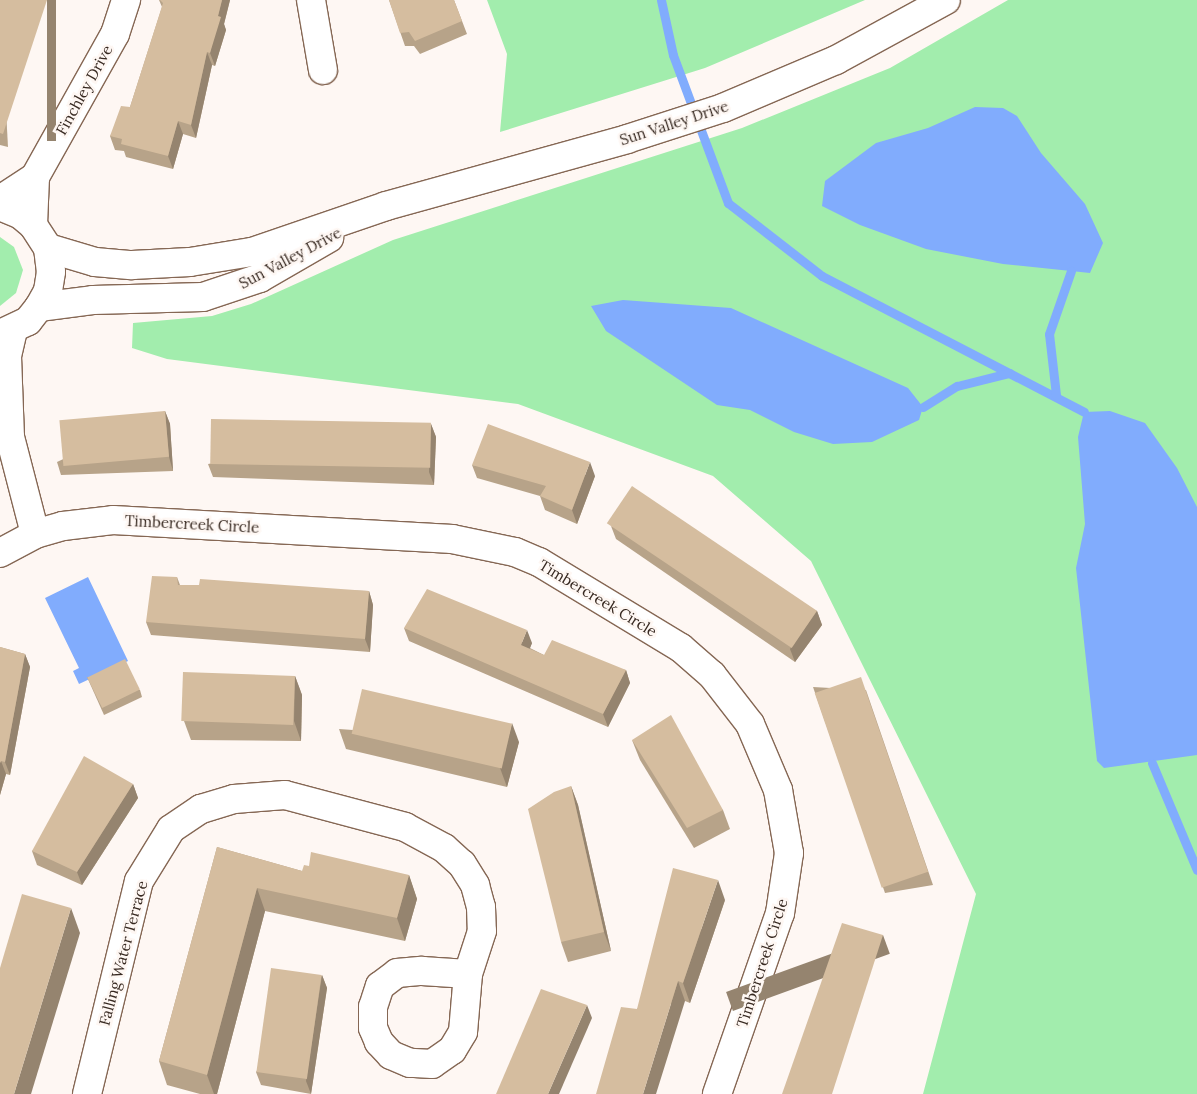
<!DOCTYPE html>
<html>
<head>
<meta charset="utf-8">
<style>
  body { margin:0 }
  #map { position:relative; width:1197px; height:1094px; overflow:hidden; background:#fef7f3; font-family:Lora,serif }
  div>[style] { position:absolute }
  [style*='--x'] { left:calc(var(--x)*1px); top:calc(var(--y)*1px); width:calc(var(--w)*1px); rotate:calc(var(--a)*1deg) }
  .green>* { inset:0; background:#a2edad }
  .water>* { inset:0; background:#81acfd }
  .stream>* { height:9px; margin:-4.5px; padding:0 4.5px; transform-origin:4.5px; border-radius:4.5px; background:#81acfd }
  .roads { filter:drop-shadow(1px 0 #856754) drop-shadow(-1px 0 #856754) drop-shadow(0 1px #856754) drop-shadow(0 -1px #856754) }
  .minor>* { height:28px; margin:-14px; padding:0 14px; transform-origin:14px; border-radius:14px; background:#fff }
  .tertiary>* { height:28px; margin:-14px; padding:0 14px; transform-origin:14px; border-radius:14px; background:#fff }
  .wall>* { inset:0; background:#b7a389 }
  .shaded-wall>* { inset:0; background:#95846f; transform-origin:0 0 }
  .building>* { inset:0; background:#d5bd9f; transform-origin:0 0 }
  span { translate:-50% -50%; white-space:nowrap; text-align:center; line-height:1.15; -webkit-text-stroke:5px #fef7f3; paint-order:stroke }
  .street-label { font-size:15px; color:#372921 }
</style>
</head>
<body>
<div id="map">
  <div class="green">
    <i style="clip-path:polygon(487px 0,865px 0,705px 68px,500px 132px,507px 54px)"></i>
    <i style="clip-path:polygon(1008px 0,1197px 0,1197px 1094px,923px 1094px,976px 894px,811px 561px,713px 476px,518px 404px,167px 359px,132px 348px,133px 323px,212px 316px,251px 304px,393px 240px,742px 128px,890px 68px)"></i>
    <i style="clip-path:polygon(0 237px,14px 247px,23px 270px,16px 293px,0 306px)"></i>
  </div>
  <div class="water">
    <i style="clip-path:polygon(975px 107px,1003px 108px,1017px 116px,1041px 153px,1085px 204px,1103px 243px,1090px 273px,1003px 264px,926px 249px,860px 225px,822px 206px,825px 181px,876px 143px,928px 128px)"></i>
    <i style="clip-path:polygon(623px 300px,731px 308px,908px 388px,923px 407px,919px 420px,872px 442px,833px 444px,794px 432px,750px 410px,717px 405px,606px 331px,591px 306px)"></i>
    <i style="clip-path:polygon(1110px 411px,1145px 423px,1177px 468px,1197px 507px,1197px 755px,1104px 768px,1097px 761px,1076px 568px,1085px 524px,1078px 437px,1084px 412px)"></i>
    <i style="clip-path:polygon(88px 577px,128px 661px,79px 684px,73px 671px,79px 668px,45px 598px)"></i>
  </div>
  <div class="stream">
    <i style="--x:661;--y:0;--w:56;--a:77.7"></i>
    <i style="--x:673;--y:55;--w:158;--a:69.6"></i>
    <i style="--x:728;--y:203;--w:119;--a:37.8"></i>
    <i style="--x:822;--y:276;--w:295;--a:27.4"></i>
    <i style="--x:1056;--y:395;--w:61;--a:-96.5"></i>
    <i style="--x:1049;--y:334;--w:67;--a:-70.8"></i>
    <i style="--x:923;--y:407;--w:40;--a:-32"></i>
    <i style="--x:957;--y:386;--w:54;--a:-14"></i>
    <i style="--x:1152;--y:763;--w:116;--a:67.2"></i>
  </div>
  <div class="roads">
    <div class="minor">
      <i style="--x:311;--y:0;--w:71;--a:80.3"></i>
      <i style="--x:0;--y:200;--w:42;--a:-33.3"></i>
      <i style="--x:35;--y:177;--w:164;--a:-60.8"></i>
      <i style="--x:115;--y:34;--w:36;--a:-72"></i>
      <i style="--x:33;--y:225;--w:48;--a:-87.6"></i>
      <i style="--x:13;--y:330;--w:27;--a:103"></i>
      <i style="--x:7;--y:356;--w:81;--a:87.9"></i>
      <i style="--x:10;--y:437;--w:100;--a:75.5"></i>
      <i style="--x:0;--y:553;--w:40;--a:-28"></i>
      <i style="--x:35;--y:534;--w:29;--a:-16"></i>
      <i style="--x:63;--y:526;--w:50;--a:-6.8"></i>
      <i style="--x:113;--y:520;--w:340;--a:3.2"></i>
      <i style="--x:452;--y:539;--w:64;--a:11.7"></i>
      <i style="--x:515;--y:552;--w:26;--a:23"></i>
      <i style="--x:539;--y:562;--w:166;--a:31.2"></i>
      <i style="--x:681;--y:648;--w:41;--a:41.1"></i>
      <i style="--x:712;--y:675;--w:62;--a:52.2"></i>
      <i style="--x:750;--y:724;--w:72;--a:67"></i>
      <i style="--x:778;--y:790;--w:64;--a:80.1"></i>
      <i style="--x:789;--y:853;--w:61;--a:98.5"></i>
      <i style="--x:780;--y:913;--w:192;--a:109.2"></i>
      <i style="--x:87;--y:1094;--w:219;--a:-76.3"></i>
      <i style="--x:139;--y:881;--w:61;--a:-58.4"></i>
      <i style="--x:171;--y:829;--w:36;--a:-34"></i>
      <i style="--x:201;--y:809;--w:34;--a:-17"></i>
      <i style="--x:234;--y:799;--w:51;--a:-4.5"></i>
      <i style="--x:285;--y:795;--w:124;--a:14.9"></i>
      <i style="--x:405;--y:827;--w:44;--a:28.3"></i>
      <i style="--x:444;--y:848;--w:24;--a:42"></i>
      <i style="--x:462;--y:864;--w:25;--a:58"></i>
      <i style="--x:475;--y:885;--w:23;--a:75"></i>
      <i style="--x:481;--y:907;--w:24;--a:88"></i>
      <i style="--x:482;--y:931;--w:45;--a:108"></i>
      <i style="--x:468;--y:974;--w:58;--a:94.9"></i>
      <i style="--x:463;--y:1032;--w:21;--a:121"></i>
      <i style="--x:452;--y:1050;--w:24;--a:145"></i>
      <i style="--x:432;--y:1064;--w:22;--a:-177"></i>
      <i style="--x:410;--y:1063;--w:21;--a:-157"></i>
      <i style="--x:391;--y:1055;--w:18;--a:-133"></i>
      <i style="--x:379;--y:1042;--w:15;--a:-113"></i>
      <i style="--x:373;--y:1028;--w:21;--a:-90"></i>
      <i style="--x:373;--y:1007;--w:22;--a:-72"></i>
      <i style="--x:380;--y:986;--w:21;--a:-37"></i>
      <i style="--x:397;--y:973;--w:25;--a:-5"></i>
      <i style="--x:422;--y:971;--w:46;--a:3.7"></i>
    </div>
    <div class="tertiary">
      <i style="--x:0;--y:206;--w:23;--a:23"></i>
      <i style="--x:21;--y:215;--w:16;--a:40"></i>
      <i style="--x:33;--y:225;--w:27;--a:57"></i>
      <i style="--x:48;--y:248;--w:24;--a:83"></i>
      <i style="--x:51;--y:272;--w:19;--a:99"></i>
      <i style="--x:48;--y:291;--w:18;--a:119"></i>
      <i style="--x:39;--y:307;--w:18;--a:128"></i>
      <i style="--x:28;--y:321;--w:31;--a:155"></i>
      <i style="--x:48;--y:248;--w:49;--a:16.6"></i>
      <i style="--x:95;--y:262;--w:37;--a:5"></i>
      <i style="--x:132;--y:265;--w:58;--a:-3"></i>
      <i style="--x:190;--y:262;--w:63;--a:-9.2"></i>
      <i style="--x:252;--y:252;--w:142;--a:-18.9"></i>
      <i style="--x:386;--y:206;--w:250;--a:-15.5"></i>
      <i style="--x:627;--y:139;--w:101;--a:-17.9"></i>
      <i style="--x:723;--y:108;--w:123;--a:-23"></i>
      <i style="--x:836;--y:60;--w:125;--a:-28.6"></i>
      <i style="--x:39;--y:307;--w:54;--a:-7.4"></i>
      <i style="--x:93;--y:300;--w:110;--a:-1.6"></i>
      <i style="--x:203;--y:297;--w:60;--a:-18.4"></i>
      <i style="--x:260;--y:278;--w:80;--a:-30.1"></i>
    </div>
  </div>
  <div class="wall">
    <i style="clip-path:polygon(0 0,8px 147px,0 145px)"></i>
    <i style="clip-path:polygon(159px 0,230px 0,224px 24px,226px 30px,215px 66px,212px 65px,196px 138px,183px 134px,173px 169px,126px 157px,124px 151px,115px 150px,110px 136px,130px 107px,162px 7px)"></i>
    <i style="clip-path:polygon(389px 0,454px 0,467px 34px,420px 54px,414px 46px,405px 46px)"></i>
    <i style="clip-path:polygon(165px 411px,170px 424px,173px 471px,61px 475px,57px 462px)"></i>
    <i style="clip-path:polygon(431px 424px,436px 437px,434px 485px,213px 477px,208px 464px)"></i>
    <i style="clip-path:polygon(472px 465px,595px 476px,577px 524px,545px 510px,540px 496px,477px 478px)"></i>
    <i style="clip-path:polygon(611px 526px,817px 611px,822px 625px,795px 662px,616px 539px)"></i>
    <i style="clip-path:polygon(177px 577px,180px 585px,369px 591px,373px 605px,370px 652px,151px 635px,146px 622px)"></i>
    <i style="clip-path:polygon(404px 628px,532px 643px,530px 648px,544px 655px,626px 670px,630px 683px,608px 727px,409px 641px)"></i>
    <i style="clip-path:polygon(0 647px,25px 654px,30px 667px,10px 775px,6px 774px,0 795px)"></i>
    <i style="clip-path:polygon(295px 676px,302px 695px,301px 741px,191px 740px,184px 721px)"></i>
    <i style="clip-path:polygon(87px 677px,140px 690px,142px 697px,104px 715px)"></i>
    <i style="clip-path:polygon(813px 687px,866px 690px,933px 885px,885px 893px)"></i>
    <i style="clip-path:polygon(339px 729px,519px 742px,507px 787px,346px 749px)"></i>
    <i style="clip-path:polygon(632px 740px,723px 810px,730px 829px,694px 848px,640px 760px)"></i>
    <i style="clip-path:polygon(133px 784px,138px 798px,82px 885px,37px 865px,32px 851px)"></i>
    <i style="clip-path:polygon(571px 786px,578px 805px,611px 951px,568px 962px,561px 942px)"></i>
    <i style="clip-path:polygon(217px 847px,302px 871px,409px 875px,417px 899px,405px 941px,265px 911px,217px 1094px,200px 1094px,167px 1085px,159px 1061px)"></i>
    <i style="clip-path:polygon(725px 900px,690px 1003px,685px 1001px,637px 1009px)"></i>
    <i style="clip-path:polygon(322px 975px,327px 988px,311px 1094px,261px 1085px,256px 1072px)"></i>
  </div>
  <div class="shaded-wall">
    <i style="left:47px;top:0;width:9px;height:141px"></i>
    <i style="clip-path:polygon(222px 0,230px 0,224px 24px,226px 30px,215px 66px,210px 53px,218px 16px)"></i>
    <i style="clip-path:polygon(207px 52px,212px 65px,196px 138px,191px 125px)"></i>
    <i style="clip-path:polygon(178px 121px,183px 134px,173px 169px,168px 156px)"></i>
    <i style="clip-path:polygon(165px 411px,170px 424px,173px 471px,169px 457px)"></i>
    <i style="clip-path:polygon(431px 424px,436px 437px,434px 485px,429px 472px)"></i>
    <i style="clip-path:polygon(590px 462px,595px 476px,577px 524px,572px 510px)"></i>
    <i style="clip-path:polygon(369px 591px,373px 605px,370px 652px,365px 639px)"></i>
    <i style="clip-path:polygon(817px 611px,822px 625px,795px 662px,790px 649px)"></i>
    <i style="clip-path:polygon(527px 630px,532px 643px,526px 658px,521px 645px)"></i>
    <i style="clip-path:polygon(25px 654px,30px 667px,10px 775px,5px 762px)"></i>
    <i style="clip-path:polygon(626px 670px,630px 683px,608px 727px,603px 714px)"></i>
    <i style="clip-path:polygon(295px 676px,302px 695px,301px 741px,294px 721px)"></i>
    <i style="clip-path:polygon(512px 723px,519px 742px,507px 787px,500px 768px)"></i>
    <i style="clip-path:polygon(1px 761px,6px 774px,0 795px,0 763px)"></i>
    <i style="clip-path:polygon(133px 784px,138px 798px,82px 885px,77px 872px)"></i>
    <i style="clip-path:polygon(571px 786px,578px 805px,611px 951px,604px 932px)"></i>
    <i style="clip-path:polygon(409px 875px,417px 899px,405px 941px,397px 918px)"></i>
    <i style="clip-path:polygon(718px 880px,725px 900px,690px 1003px,683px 983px)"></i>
    <i style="clip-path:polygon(257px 888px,265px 911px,217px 1094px,214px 1094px,207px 1075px)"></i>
    <i style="clip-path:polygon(71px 908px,80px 933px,31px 1094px,14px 1094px)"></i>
    <i style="left:883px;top:935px;width:20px;height:167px;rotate:70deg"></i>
    <i style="clip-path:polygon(322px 975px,327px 988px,311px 1094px,306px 1081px)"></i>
    <i style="clip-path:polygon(678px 981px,685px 1001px,656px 1094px,643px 1094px)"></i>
    <i style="clip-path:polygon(587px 1005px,592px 1018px,559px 1094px,548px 1094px)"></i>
  </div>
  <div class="building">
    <i style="clip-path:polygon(0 0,47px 0,3px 134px,0 133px)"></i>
    <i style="clip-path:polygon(160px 0,222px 0,218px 16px,221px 17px,210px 53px,207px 52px,191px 125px,178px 121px,168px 156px,121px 144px,122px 139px,110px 136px,121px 106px,130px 107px,163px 3px)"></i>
    <i style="clip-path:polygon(389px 0,454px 0,462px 21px,415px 41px,409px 32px,400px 33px)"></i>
    <i style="left:165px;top:411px;width:46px;height:106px;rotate:85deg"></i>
    <i style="left:211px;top:419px;width:220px;height:45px;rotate:1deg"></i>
    <i style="clip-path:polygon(488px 424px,590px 462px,572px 510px,540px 496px,546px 486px,472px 465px)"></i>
    <i style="left:632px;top:486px;width:223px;height:45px;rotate:34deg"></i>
    <i style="clip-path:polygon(152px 576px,177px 577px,178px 585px,199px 585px,200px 579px,369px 591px,365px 639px,146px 622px)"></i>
    <i style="clip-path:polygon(427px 589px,527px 630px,521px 645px,544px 655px,552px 640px,626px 670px,603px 714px,404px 628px)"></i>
    <i style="clip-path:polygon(0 647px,25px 654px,5px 762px,1px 761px,0 763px)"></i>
    <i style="left:125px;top:659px;width:34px;height:42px;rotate:64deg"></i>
    <i style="left:183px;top:672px;width:112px;height:49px;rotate:2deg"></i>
    <i style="left:861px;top:677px;width:206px;height:49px;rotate:71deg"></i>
    <i style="left:362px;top:689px;width:154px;height:46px;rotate:13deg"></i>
    <i style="clip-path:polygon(671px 715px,723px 810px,687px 828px,632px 740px)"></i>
    <i style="clip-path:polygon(84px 756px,133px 784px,77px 872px,32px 851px)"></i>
    <i style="clip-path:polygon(571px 786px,604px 932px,561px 942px,528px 809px,554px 792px)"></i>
    <i style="clip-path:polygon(217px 847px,302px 871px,304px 865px,309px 866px,311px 852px,409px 875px,397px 918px,257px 888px,207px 1075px,159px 1061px)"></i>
    <i style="clip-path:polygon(673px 868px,718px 880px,683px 983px,678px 981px,643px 1094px,596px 1094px,621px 1007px,637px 1009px)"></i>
    <i style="clip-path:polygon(22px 894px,71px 908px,14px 1094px,0 1094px,0 968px)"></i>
    <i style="clip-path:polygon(842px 923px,883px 935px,832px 1094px,782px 1094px)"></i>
    <i style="left:271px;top:968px;width:51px;height:105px;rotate:8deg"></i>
    <i style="clip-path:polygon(541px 989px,587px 1005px,548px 1094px,496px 1094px)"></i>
  </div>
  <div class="street-label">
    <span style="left:84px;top:90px;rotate:-61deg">Finchley Drive</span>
    <span style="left:674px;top:123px;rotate:-18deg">Sun Valley Drive</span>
    <span style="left:290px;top:258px;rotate:-28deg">Sun Valley Drive</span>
    <span style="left:192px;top:524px;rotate:3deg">Timbercreek Circle</span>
    <span style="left:598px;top:598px;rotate:31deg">Timbercreek Circle</span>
    <span style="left:123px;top:953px;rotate:-75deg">Falling Water Terrace</span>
    <span style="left:762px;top:963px;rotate:-72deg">Timbercreek Circle</span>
  </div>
</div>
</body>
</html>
